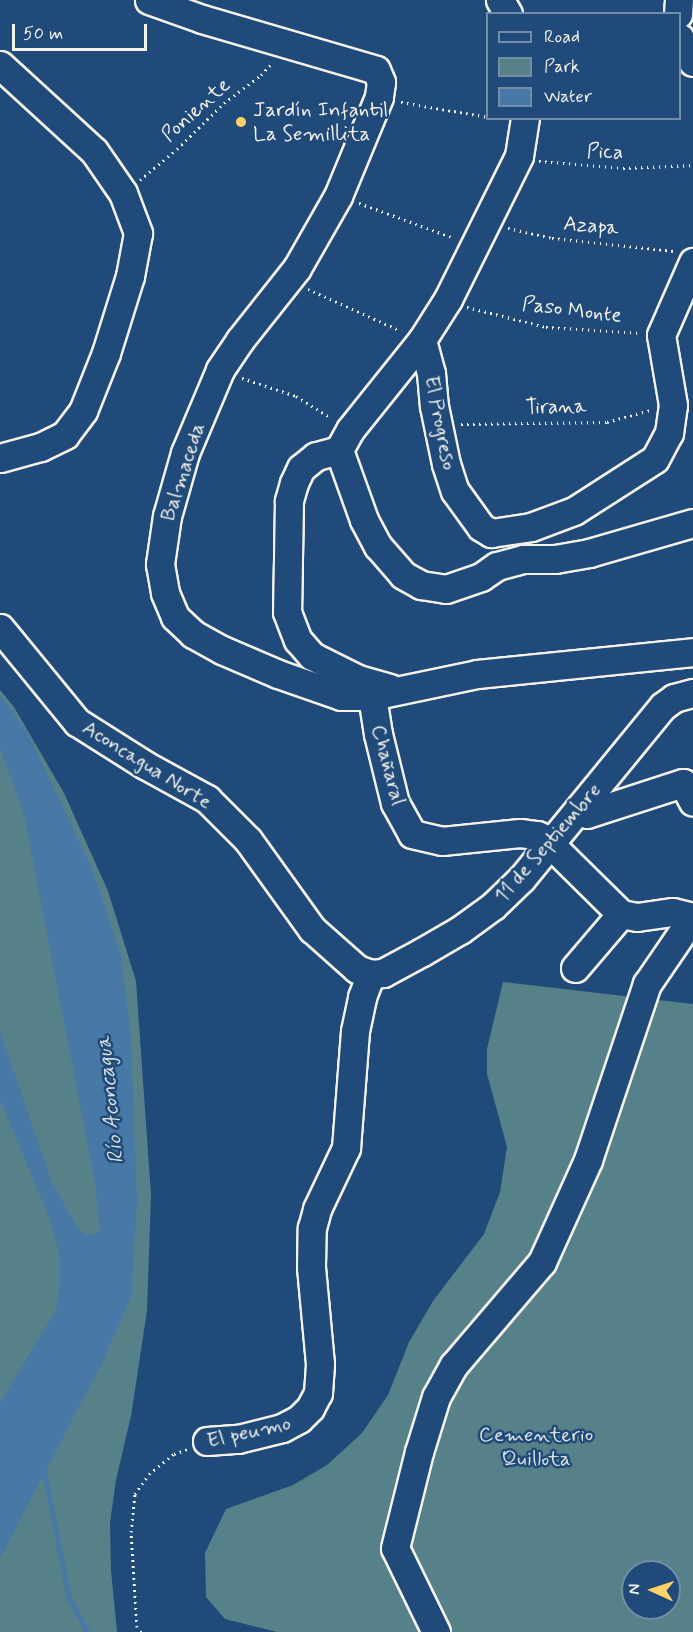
<!DOCTYPE html>
<html>
<head>
<meta charset="utf-8">
<style>
  body { margin:0 }
  #map { position:relative; width:693px; height:1632px; overflow:hidden; background:#1f4a7a; font-family:Mynerve,sans-serif }
  div>[style] { position:absolute }
  [style*='--x'] { left:calc(var(--x)*1px); top:calc(var(--y)*1px); width:calc(var(--w)*1px); rotate:calc(var(--a)*1deg) }
  .green>* { inset:0; background:#578188 }
  .water>* { inset:0; background:#4878a5 }
  .stream>* { height:5px; margin:-2.5px; padding:0 2.5px; transform-origin:2.5px; border-radius:2.5px; background:#4878a5 }
  .path>* { height:3px; margin-top:-1.5px; transform-origin:0; background:repeating-linear-gradient(90deg,#f4f1e8 0 1.5px,transparent 0 6px) }
  .roads { filter:drop-shadow(2px 0 #f4f1e8) drop-shadow(-2px 0 #f4f1e8) drop-shadow(0 2px #f4f1e8) drop-shadow(0 -2px #f4f1e8) }
  .minor>* { height:27px; margin:-13.5px; padding:0 13.5px; transform-origin:13.5px; border-radius:13.5px; background:#1f4a7a }
  .dots>* { width:16px; height:16px; translate:-50% -50%; box-sizing:border-box; border:3px solid #1f4a7a; border-radius:50% }
  span { translate:-50% -50%; white-space:nowrap; text-align:center; line-height:1.15; -webkit-text-stroke:5px #1f4a7a; paint-order:stroke }
  .street-label { font-size:21px; color:#f4f1e8 }
  .poi-label { font-size:21px; color:#f4f1e8 }
  .left { translate:0 -50%; text-align:left }
  .park-label { font-size:21px; color:#dce0da }
  .water-label { font-size:22px; color:#dadfde; font-style:italic }
  .legend { position:absolute; left:486px; top:12px; width:195px; height:108px; box-sizing:border-box; background:#1f4a7a; border:2px solid #748da6; margin:0; padding:8px 10px; list-style:none; font-size:18px; color:#f4f1e8 }
  .legend li { display:flex; align-items:center; gap:12px; height:30px }
  .legend b { width:30px; border:2px solid #748da6 }
  .north { position:absolute; left:621px; top:1560px; width:60px; height:60px; box-sizing:border-box; background:#1f4a7a; border:2px solid #748da6; border-radius:50%; rotate:273deg; font-size:16px; font-weight:700; line-height:24px; text-align:center; color:#f4f1e8 }
  .north::after { content:''; display:block; margin:auto; width:21px; height:27px; background:#ffd166; clip-path:polygon(50% 0,100% 100%,50% 72%,0 100%) }
  .scale { position:absolute; left:12px; top:24px; width:135px; height:27px; box-sizing:border-box; border:3px solid #f4f1e8; border-top:0; padding-left:8px; font-size:18px; line-height:21px; white-space:nowrap; color:#f4f1e8; -webkit-text-stroke:4px #1f4a7a; paint-order:stroke }
</style>
</head>
<body>
<div id="map">
  <div class="green">
    <i style="clip-path:polygon(0 690px,14px 707px,64px 793px,108px 891px,136px 981px,151px 1195px,147px 1311px,131px 1416px,116px 1480px,110px 1523px,111px 1570px,117px 1632px,0 1632px)"></i>
    <i style="clip-path:polygon(evenodd,503px 982px,693px 1004px,693px 1632px,277px 1632px,225px 1619px,206px 1597px,205px 1553px,226px 1509px,293px 1485px,327px 1465px,362px 1433px,388px 1395px,409px 1342px,433px 1301px,484px 1234px,500px 1192px,507px 1147px,487px 1074px,487px 1049px,503px 982px,633px 1572px,669px 1572px,669px 1608px,633px 1608px,633px 1572px)"></i>
  </div>
  <div class="water">
    <i style="clip-path:polygon(0 694px,28px 734px,91px 866px,121px 954px,131px 1039px,137px 1200px,131px 1297px,103px 1361px,0 1558px,0 1403px,56px 1310px,60px 1283px,60px 1256px,48px 1214px,0 1100px,0 1031px,52px 1183px,79px 1230px,86px 1235px,94px 1235px,100px 1230px,95px 1183px,24px 814px,0 748px)"></i>
  </div>
  <div class="stream">
    <i style="--x:43;--y:1466;--w:135;--a:78.9"></i>
    <i style="--x:69;--y:1598;--w:39;--a:61"></i>
  </div>
  <div class="path">
    <i style="--x:401;--y:102;--w:88;--a:9.8"></i>
    <i style="--x:539;--y:161;--w:84;--a:4.8"></i>
    <i style="--x:623;--y:168;--w:70;--a:-2.5"></i>
    <i style="--x:140;--y:180;--w:48;--a:-40"></i>
    <i style="--x:177;--y:149;--w:66;--a:-44.4"></i>
    <i style="--x:224;--y:103;--w:46;--a:-37.1"></i>
    <i style="--x:261;--y:75;--w:16;--a:-47"></i>
    <i style="--x:359;--y:203;--w:101;--a:20.2"></i>
    <i style="--x:508;--y:228;--w:45;--a:12.8"></i>
    <i style="--x:552;--y:238;--w:123;--a:6.1"></i>
    <i style="--x:308;--y:289;--w:102;--a:24.3"></i>
    <i style="--x:467;--y:307;--w:81;--a:14.2"></i>
    <i style="--x:546;--y:327;--w:95;--a:3.6"></i>
    <i style="--x:242;--y:378;--w:57;--a:18.4"></i>
    <i style="--x:296;--y:396;--w:41;--a:32.2"></i>
    <i style="--x:461;--y:424;--w:146;--a:-0.8"></i>
    <i style="--x:607;--y:422;--w:46;--a:-15.3"></i>
    <i style="--x:141;--y:1632;--w:6;--a:-129"></i>
    <i style="--x:137;--y:1627;--w:95;--a:-93.6"></i>
    <i style="--x:131;--y:1532;--w:38;--a:-84"></i>
    <i style="--x:135;--y:1494;--w:24;--a:-55"></i>
    <i style="--x:149;--y:1474;--w:32;--a:-39"></i>
    <i style="--x:174;--y:1454;--w:15;--a:-20"></i>
  </div>
  <div class="roads">
    <div class="minor">
      <i style="--x:149;--y:0;--w:56;--a:19.7"></i>
      <i style="--x:202;--y:19;--w:181;--a:16.3"></i>
      <i style="--x:376;--y:70;--w:13;--a:67"></i>
      <i style="--x:381;--y:82;--w:15;--a:98"></i>
      <i style="--x:379;--y:97;--w:107;--a:112.5"></i>
      <i style="--x:338;--y:196;--w:83;--a:119.7"></i>
      <i style="--x:297;--y:268;--w:92;--a:128.4"></i>
      <i style="--x:240;--y:340;--w:36;--a:124"></i>
      <i style="--x:220;--y:370;--w:90;--a:112.9"></i>
      <i style="--x:185;--y:453;--w:66;--a:105.9"></i>
      <i style="--x:167;--y:516;--w:49;--a:98.3"></i>
      <i style="--x:160;--y:564;--w:29;--a:80"></i>
      <i style="--x:165;--y:593;--w:26;--a:67"></i>
      <i style="--x:175;--y:617;--w:25;--a:43"></i>
      <i style="--x:193;--y:634;--w:33;--a:29"></i>
      <i style="--x:222;--y:650;--w:61;--a:23.2"></i>
      <i style="--x:278;--y:674;--w:67;--a:19.2"></i>
      <i style="--x:341;--y:696;--w:31;--a:0"></i>
      <i style="--x:372;--y:696;--w:107;--a:-11.8"></i>
      <i style="--x:477;--y:674;--w:217;--a:-5.8"></i>
      <i style="--x:500;--y:0;--w:16;--a:60"></i>
      <i style="--x:678;--y:14;--w:14;--a:-86"></i>
      <i style="--x:680;--y:38;--w:27;--a:62"></i>
      <i style="--x:0;--y:65;--w:127;--a:42.5"></i>
      <i style="--x:94;--y:151;--w:51;--a:55.4"></i>
      <i style="--x:123;--y:193;--w:43;--a:69.4"></i>
      <i style="--x:138;--y:233;--w:44;--a:100.5"></i>
      <i style="--x:130;--y:276;--w:81;--a:107.3"></i>
      <i style="--x:106;--y:353;--w:62;--a:111.6"></i>
      <i style="--x:83;--y:411;--w:30;--a:127"></i>
      <i style="--x:65;--y:435;--w:28;--a:154"></i>
      <i style="--x:40;--y:447;--w:41;--a:164.6"></i>
      <i style="--x:525;--y:118;--w:38;--a:99"></i>
      <i style="--x:519;--y:156;--w:160;--a:116.4"></i>
      <i style="--x:448;--y:299;--w:49;--a:122.4"></i>
      <i style="--x:422;--y:340;--w:115;--a:128.7"></i>
      <i style="--x:350;--y:430;--w:23;--a:119"></i>
      <i style="--x:339;--y:450;--w:74;--a:70.3"></i>
      <i style="--x:364;--y:520;--w:30;--a:62"></i>
      <i style="--x:378;--y:546;--w:38;--a:49"></i>
      <i style="--x:403;--y:575;--w:21;--a:29"></i>
      <i style="--x:421;--y:585;--w:25;--a:9"></i>
      <i style="--x:446;--y:589;--w:37;--a:-19"></i>
      <i style="--x:481;--y:577;--w:19;--a:-35"></i>
      <i style="--x:497;--y:566;--w:27;--a:-15"></i>
      <i style="--x:523;--y:559;--w:32;--a:0"></i>
      <i style="--x:555;--y:559;--w:35;--a:-10"></i>
      <i style="--x:589;--y:553;--w:108;--a:-16.1"></i>
      <i style="--x:422;--y:340;--w:34;--a:75"></i>
      <i style="--x:431;--y:373;--w:33;--a:85"></i>
      <i style="--x:434;--y:406;--w:59;--a:78.3"></i>
      <i style="--x:446;--y:464;--w:28;--a:72"></i>
      <i style="--x:455;--y:491;--w:44;--a:54.2"></i>
      <i style="--x:481;--y:527;--w:12;--a:31"></i>
      <i style="--x:491;--y:533;--w:40;--a:-8.5"></i>
      <i style="--x:531;--y:527;--w:46;--a:-20.4"></i>
      <i style="--x:574;--y:511;--w:96;--a:-32.7"></i>
      <i style="--x:655;--y:459;--w:30;--a:-62"></i>
      <i style="--x:669;--y:433;--w:28;--a:-82"></i>
      <i style="--x:673;--y:405;--w:71;--a:-99.7"></i>
      <i style="--x:661;--y:335;--w:80;--a:-66.3"></i>
      <i style="--x:339;--y:450;--w:24;--a:165"></i>
      <i style="--x:316;--y:456;--w:19;--a:141"></i>
      <i style="--x:301;--y:468;--w:17;--a:115"></i>
      <i style="--x:294;--y:483;--w:19;--a:106"></i>
      <i style="--x:289;--y:501;--w:111;--a:91"></i>
      <i style="--x:287;--y:612;--w:30;--a:69"></i>
      <i style="--x:298;--y:640;--w:21;--a:49"></i>
      <i style="--x:312;--y:656;--w:51;--a:26.6"></i>
      <i style="--x:358;--y:679;--w:33;--a:16"></i>
      <i style="--x:0;--y:628;--w:122;--a:50.7"></i>
      <i style="--x:77;--y:722;--w:80;--a:32.3"></i>
      <i style="--x:145;--y:765;--w:71;--a:28.7"></i>
      <i style="--x:207;--y:799;--w:58;--a:45"></i>
      <i style="--x:248;--y:840;--w:110;--a:54.3"></i>
      <i style="--x:312;--y:929;--w:60;--a:41.6"></i>
      <i style="--x:357;--y:969;--w:15;--a:20"></i>
      <i style="--x:372;--y:696;--w:38;--a:81"></i>
      <i style="--x:378;--y:734;--w:71;--a:76.2"></i>
      <i style="--x:395;--y:803;--w:35;--a:61"></i>
      <i style="--x:412;--y:834;--w:31;--a:13"></i>
      <i style="--x:442;--y:841;--w:78;--a:-5.9"></i>
      <i style="--x:520;--y:833;--w:17;--a:7"></i>
      <i style="--x:537;--y:835;--w:8;--a:23"></i>
      <i style="--x:544;--y:838;--w:108;--a:44.6"></i>
      <i style="--x:621;--y:914;--w:16;--a:11"></i>
      <i style="--x:637;--y:917;--w:36;--a:-8"></i>
      <i style="--x:673;--y:912;--w:21;--a:14"></i>
      <i style="--x:579;--y:809;--w:9;--a:32"></i>
      <i style="--x:587;--y:814;--w:101;--a:-17.9"></i>
      <i style="--x:683;--y:783;--w:21;--a:62"></i>
      <i style="--x:575;--y:968;--w:71;--a:-49.6"></i>
      <i style="--x:207;--y:1441;--w:31;--a:-4"></i>
      <i style="--x:238;--y:1439;--w:45;--a:-14"></i>
      <i style="--x:282;--y:1428;--w:19;--a:-28"></i>
      <i style="--x:299;--y:1419;--w:16;--a:-45"></i>
      <i style="--x:310;--y:1408;--w:17;--a:-62"></i>
      <i style="--x:318;--y:1393;--w:29;--a:-86"></i>
      <i style="--x:320;--y:1364;--w:97;--a:-95.3"></i>
      <i style="--x:311;--y:1267;--w:39;--a:-89"></i>
      <i style="--x:312;--y:1228;--w:20;--a:-75"></i>
      <i style="--x:317;--y:1209;--w:68;--a:-64.6"></i>
      <i style="--x:346;--y:1148;--w:117;--a:-85.6"></i>
      <i style="--x:355;--y:1031;--w:35;--a:-78"></i>
      <i style="--x:362;--y:997;--w:25;--a:-69"></i>
      <i style="--x:371;--y:974;--w:12;--a:-5"></i>
      <i style="--x:383;--y:973;--w:44;--a:-28.3"></i>
      <i style="--x:422;--y:952;--w:44;--a:-30.1"></i>
      <i style="--x:460;--y:930;--w:41;--a:-36"></i>
      <i style="--x:493;--y:906;--w:40;--a:-44"></i>
      <i style="--x:522;--y:878;--w:222;--a:-50.7"></i>
      <i style="--x:663;--y:706;--w:14;--a:-36"></i>
      <i style="--x:674;--y:698;--w:20;--a:-15"></i>
      <i style="--x:436;--y:1632;--w:93;--a:-116"></i>
      <i style="--x:395;--y:1548;--w:99;--a:-76"></i>
      <i style="--x:419;--y:1452;--w:58;--a:-72.8"></i>
      <i style="--x:436;--y:1397;--w:37;--a:-61"></i>
      <i style="--x:454;--y:1365;--w:135;--a:-49.5"></i>
      <i style="--x:542;--y:1262;--w:112;--a:-65.7"></i>
      <i style="--x:588;--y:1160;--w:186;--a:-71.5"></i>
      <i style="--x:647;--y:984;--w:80;--a:-55.7"></i>
    </div>
  </div>
  <div class="dots">
    <i style="left:241px;top:122px;background:#ffd166"></i>
  </div>
  <div class="street-label">
    <span style="left:196px;top:110px;rotate:-42deg">Poniente</span>
    <span style="left:605px;top:152px;rotate:2deg">Pica</span>
    <span style="left:591px;top:226px;rotate:5deg">Azapa</span>
    <span style="left:572px;top:310px;rotate:7deg">Paso Monte</span>
    <span style="left:556px;top:407px;rotate:-1deg">Tirana</span>
    <span style="left:440px;top:423px;rotate:79deg">El Progreso</span>
    <span style="left:183px;top:472px;rotate:-72deg">Balmaceda</span>
    <span style="left:147px;top:765px;rotate:32deg">Aconcagua Norte</span>
    <span style="left:388px;top:765px;rotate:75deg">Chañaral</span>
    <span style="left:548px;top:843px;rotate:-49deg">11 de Septiembre</span>
    <span style="left:249px;top:1432px;rotate:-13deg">El peumo</span>
  </div>
  <div class="poi-label">
    <span class="left" style="left:253px;top:122px">Jardín Infantil<br>La Semillita</span>
  </div>
  <div class="park-label">
    <span style="left:536px;top:1447px">Cementerio<br>Quillota</span>
  </div>
  <div class="water-label">
    <span style="left:111px;top:1100px;rotate:-96deg">Río Aconcagua</span>
  </div>
  <ul class="legend">
  <li><b style="height:8px;background:#1f4a7a"></b>Road</li>
  <li><b style="height:16px;background:#578188"></b>Park</li>
  <li><b style="height:16px;background:#4878a5"></b>Water</li>
  </ul>
  <div class="north">N</div>
  <div class="scale">50 m</div>
</div>
</body>
</html>
